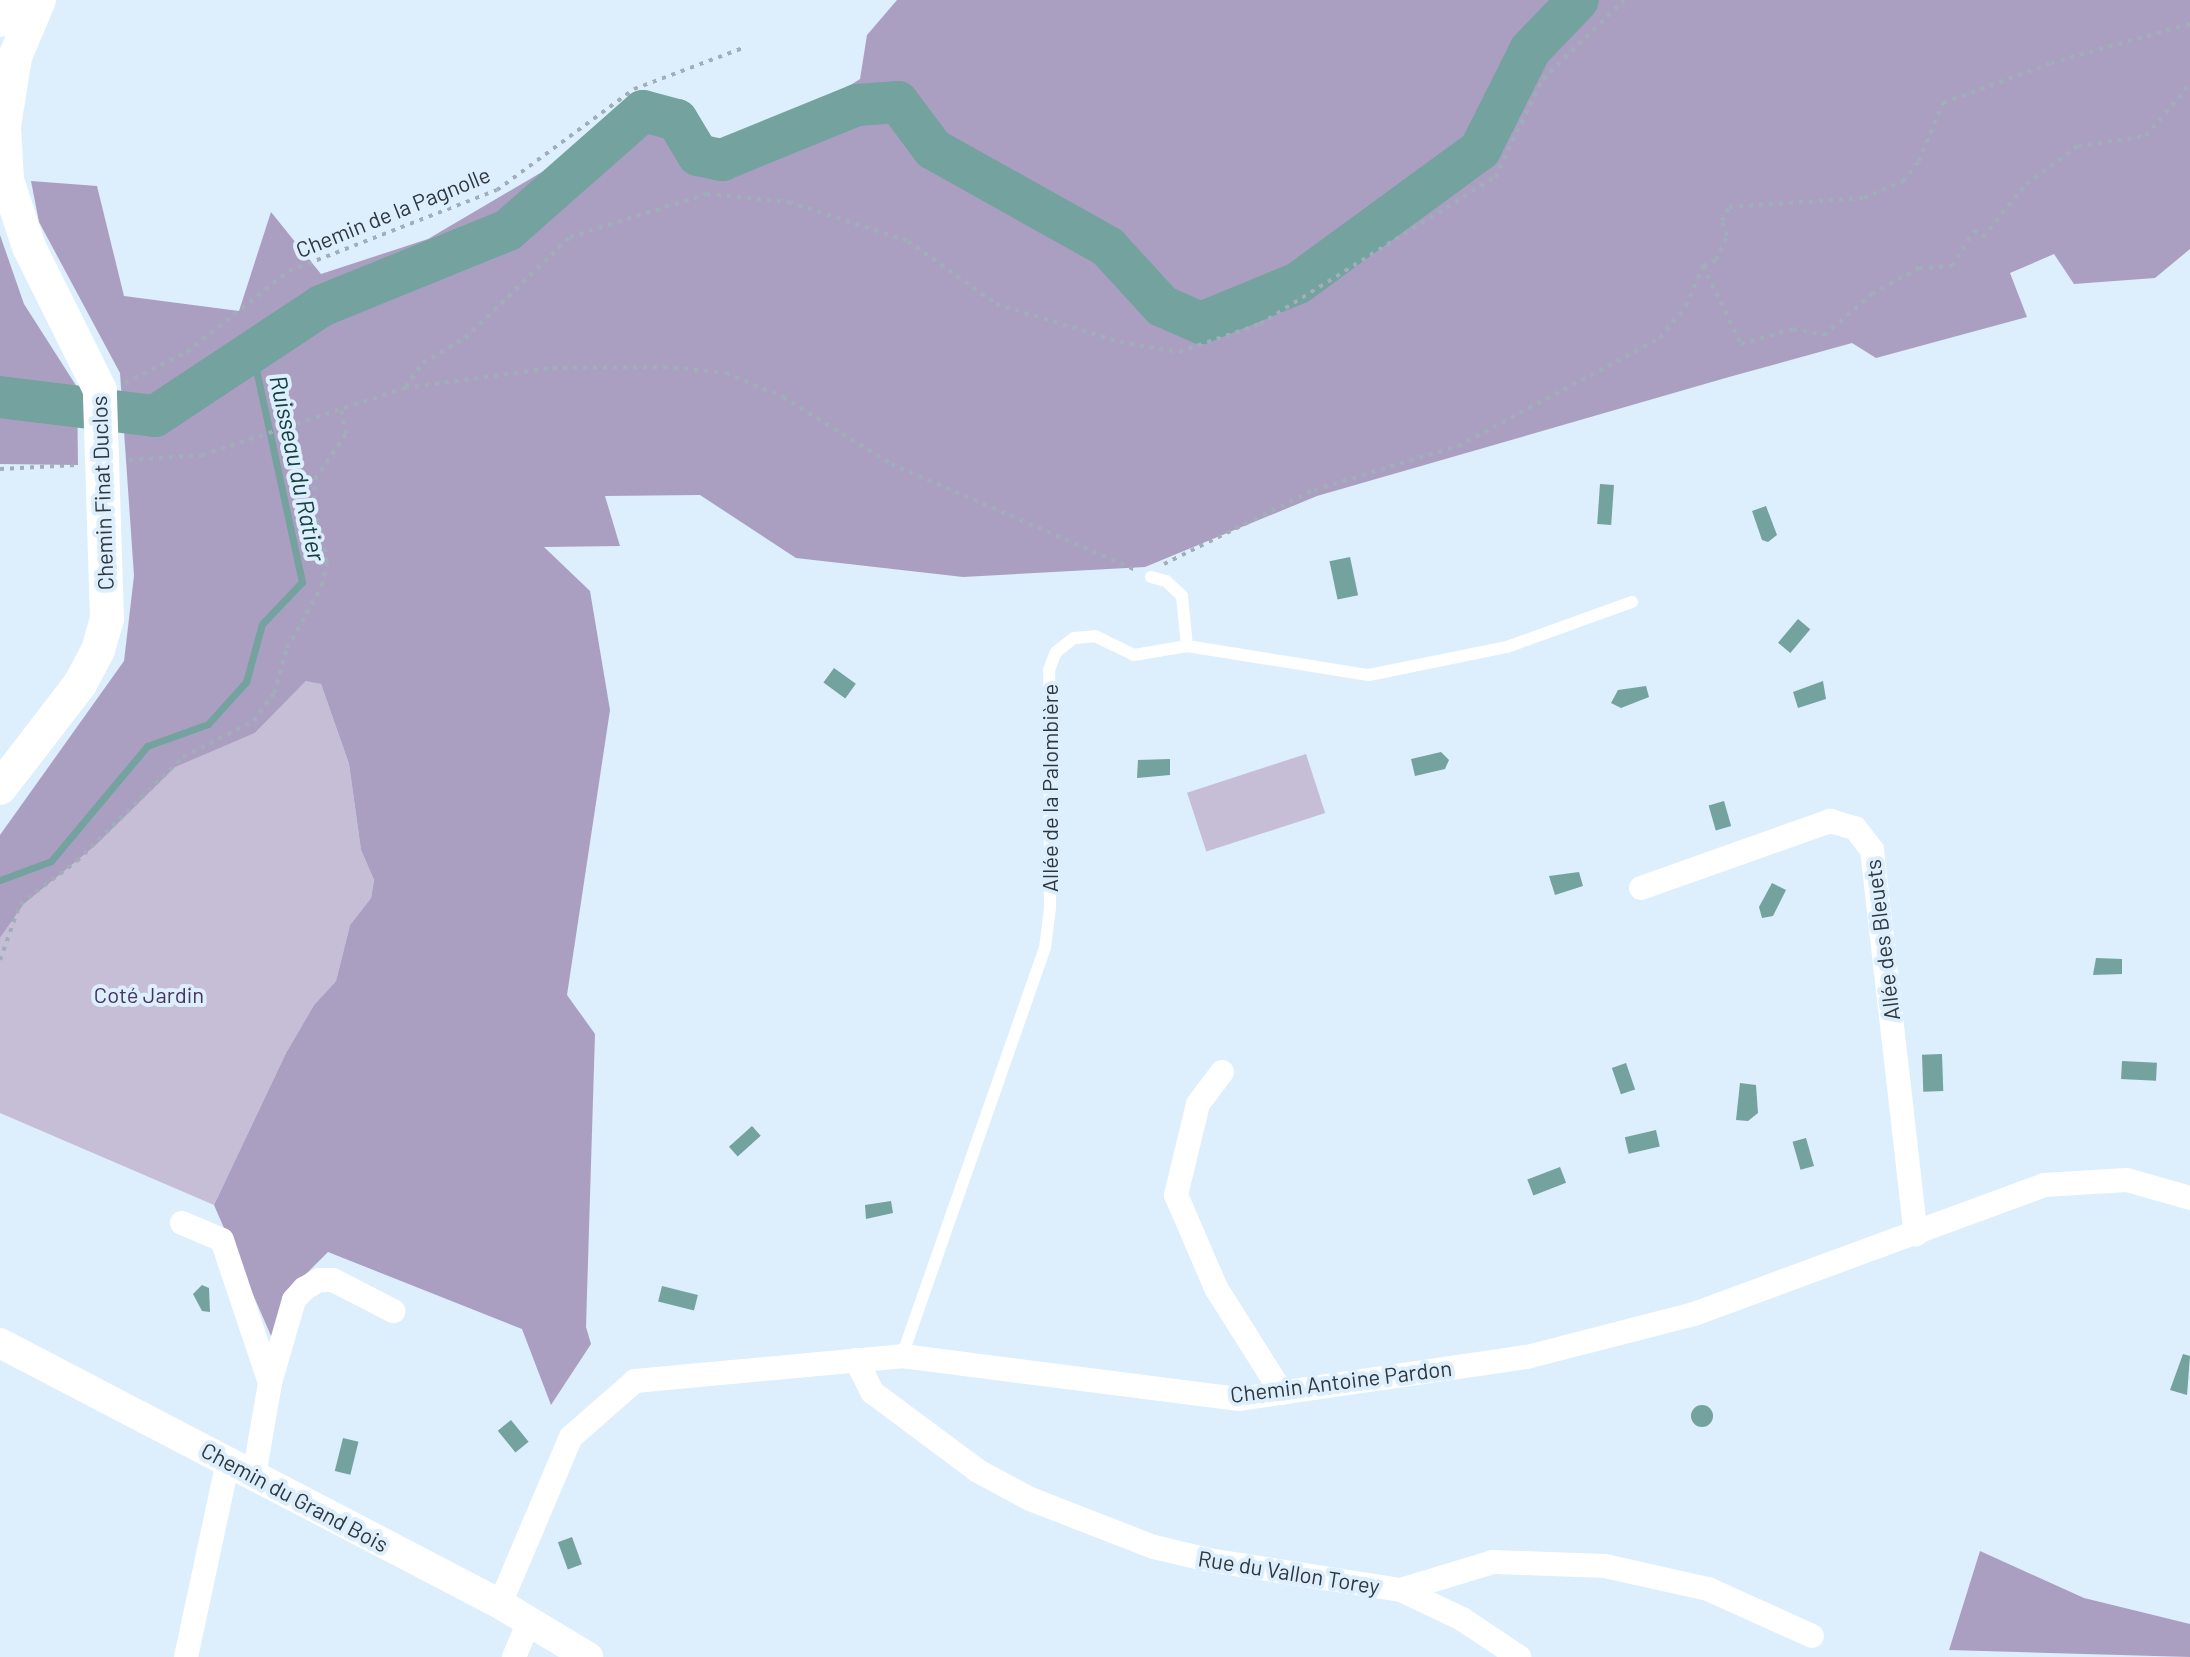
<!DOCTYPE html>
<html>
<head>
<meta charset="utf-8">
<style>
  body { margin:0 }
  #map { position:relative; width:2190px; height:1657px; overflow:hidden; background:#ddeefd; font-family:Barlow,sans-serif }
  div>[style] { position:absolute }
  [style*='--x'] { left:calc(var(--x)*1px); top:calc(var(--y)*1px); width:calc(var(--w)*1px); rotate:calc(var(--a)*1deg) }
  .green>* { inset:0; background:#c6bed7; transform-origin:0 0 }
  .forest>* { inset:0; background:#ab9fc1 }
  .water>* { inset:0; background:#74a29f; transform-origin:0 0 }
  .round { border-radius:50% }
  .stream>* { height:7px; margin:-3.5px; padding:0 3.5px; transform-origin:3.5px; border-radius:3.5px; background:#74a29f }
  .river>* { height:42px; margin:-21px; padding:0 21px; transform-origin:21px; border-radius:21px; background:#74a29f }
  .path>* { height:4px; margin-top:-2px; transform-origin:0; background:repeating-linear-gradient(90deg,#a0aeba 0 4px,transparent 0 10px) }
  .service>* { height:12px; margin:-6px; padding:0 6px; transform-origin:6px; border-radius:6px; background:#fff }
  .minor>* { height:24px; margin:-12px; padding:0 12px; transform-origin:12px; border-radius:12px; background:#fff }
  .tertiary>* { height:30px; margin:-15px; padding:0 15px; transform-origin:15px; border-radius:15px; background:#fff }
  .secondary>* { height:34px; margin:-17px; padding:0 17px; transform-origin:17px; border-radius:17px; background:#fff }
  span { translate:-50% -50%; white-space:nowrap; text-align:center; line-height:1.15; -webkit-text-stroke:8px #ddeefd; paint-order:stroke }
  .street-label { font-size:22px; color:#2f373e }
  .park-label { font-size:22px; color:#463462 }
  .water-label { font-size:24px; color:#14403e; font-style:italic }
</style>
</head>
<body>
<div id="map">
  <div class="green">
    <i style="clip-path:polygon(307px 680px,321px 684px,349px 764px,361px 850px,374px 880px,371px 898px,350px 925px,336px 981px,314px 1005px,286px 1053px,214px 1205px,0 1113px,0 938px,24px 904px,95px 846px,175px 766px,255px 733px)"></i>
    <i style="left:1306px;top:754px;width:62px;height:125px;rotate:72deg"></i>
  </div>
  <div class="forest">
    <i style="clip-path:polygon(897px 0,2190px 0,2190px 249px,2155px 278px,2074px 284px,2054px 254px,2010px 273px,2027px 317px,1876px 358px,1852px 343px,1729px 377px,1317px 496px,1145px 567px,963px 577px,796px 558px,700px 495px,605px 496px,620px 546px,544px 547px,590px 591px,610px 710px,567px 995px,595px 1034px,586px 1327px,591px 1344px,551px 1405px,522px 1329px,328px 1252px,295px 1285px,275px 1345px,214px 1205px,286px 1053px,314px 1005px,336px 981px,350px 925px,371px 898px,374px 880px,361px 850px,349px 764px,321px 684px,306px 681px,255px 733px,175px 767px,95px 846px,24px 904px,0 938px,0 835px,124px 661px,134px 576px,120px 373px,39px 222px,31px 181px,97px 186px,124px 296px,239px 311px,271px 212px,321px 274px,428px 239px,642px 113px,693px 147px,729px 162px,860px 79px,867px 35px)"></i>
    <i style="clip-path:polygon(0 235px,24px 304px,77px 387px,78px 465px,0 464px)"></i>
    <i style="clip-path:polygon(1980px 1551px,2084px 1598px,2190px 1624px,2190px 1657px,1949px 1650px)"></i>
  </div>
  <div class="water">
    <i style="left:1600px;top:484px;width:14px;height:40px;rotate:4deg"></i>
    <i style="clip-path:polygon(1766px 506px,1777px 535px,1768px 542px,1762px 540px,1752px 511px)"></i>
    <i style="left:1350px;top:557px;width:39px;height:21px;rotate:78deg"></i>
    <i style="left:1798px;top:619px;width:16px;height:31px;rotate:40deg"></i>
    <i style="left:834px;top:668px;width:27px;height:18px;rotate:36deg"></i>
    <i style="clip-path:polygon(1823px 681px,1826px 699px,1798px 708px,1793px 692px)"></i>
    <i style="clip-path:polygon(1646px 686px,1649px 697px,1621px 708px,1611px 703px,1618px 690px)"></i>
    <i style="clip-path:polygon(1441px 752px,1449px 760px,1445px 769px,1415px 776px,1411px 759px)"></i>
    <i style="clip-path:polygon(1170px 759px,1170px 775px,1137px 778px,1138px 760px)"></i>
    <i style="left:1724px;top:801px;width:26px;height:16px;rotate:74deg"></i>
    <i style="clip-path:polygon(1579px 872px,1583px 886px,1555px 895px,1549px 876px)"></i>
    <i style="clip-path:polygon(1772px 883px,1786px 890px,1773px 916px,1762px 918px,1759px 907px)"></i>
    <i style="clip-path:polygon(2096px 958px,2122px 959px,2122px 974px,2093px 975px)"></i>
    <i style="left:1942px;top:1054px;width:37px;height:20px;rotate:88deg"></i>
    <i style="left:2122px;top:1061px;width:35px;height:18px;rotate:3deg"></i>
    <i style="left:1626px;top:1063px;width:28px;height:15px;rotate:71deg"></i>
    <i style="clip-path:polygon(1740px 1083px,1756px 1085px,1758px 1113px,1748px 1121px,1736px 1120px)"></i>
    <i style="left:752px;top:1126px;width:13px;height:31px;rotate:48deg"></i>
    <i style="left:1656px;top:1130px;width:17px;height:32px;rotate:77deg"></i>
    <i style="left:1806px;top:1138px;width:29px;height:14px;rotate:74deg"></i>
    <i style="left:1560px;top:1167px;width:17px;height:35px;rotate:69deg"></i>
    <i style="clip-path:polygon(891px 1201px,893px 1213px,866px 1219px,865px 1205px)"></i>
    <i style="clip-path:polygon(202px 1285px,209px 1288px,210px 1312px,202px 1311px,193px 1294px)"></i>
    <i style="left:662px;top:1286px;width:37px;height:16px;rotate:14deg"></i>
    <i style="clip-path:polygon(2183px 1354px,2190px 1356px,2187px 1395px,2170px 1390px)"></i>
    <i class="round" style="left:1691px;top:1405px;width:22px;height:22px"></i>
    <i style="left:511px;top:1420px;width:28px;height:17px;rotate:51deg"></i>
    <i style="left:343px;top:1438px;width:16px;height:34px;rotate:14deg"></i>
    <i style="left:572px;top:1537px;width:29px;height:15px;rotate:70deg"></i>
  </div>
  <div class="stream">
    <i style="--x:0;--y:880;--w:54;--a:-20.4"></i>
    <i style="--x:51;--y:861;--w:150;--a:-50.1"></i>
    <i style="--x:147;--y:746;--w:65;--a:-19.8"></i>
    <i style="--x:208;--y:724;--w:57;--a:-47.9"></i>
    <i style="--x:246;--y:682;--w:60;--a:-74.6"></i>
    <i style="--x:262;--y:624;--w:58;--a:-46.4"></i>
    <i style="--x:302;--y:582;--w:236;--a:-102.2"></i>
  </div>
  <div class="river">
    <i style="--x:0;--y:397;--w:156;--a:7"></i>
    <i style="--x:155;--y:416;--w:199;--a:-33.5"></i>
    <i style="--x:321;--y:306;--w:202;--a:-22.1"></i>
    <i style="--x:508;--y:230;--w:180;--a:-41.4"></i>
    <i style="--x:643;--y:111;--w:35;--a:15"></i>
    <i style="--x:677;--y:120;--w:41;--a:59"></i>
    <i style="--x:698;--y:155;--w:25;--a:12"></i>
    <i style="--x:722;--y:160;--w:146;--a:-22.2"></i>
    <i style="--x:857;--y:105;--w:41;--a:-4.2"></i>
    <i style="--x:898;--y:102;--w:59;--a:53.3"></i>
    <i style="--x:933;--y:149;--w:201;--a:29.2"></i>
    <i style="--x:1108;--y:247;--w:80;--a:47.5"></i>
    <i style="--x:1162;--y:306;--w:43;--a:23.6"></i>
    <i style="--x:1201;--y:323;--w:105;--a:-22.4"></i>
    <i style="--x:1298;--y:283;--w:225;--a:-36.2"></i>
    <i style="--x:1480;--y:150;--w:112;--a:-63.4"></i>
    <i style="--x:1530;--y:50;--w:69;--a:-46.2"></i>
  </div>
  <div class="path">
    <i style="--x:1703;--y:266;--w:14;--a:-25"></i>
    <i style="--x:1716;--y:260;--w:26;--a:-65"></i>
    <i style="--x:1727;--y:236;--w:16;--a:-108"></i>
    <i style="--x:1722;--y:221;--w:16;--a:-63"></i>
    <i style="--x:1729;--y:207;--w:135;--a:-3.8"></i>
    <i style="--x:1864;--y:198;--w:43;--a:-23.6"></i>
    <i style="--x:1903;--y:181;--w:26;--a:-51"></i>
    <i style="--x:1919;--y:161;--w:63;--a:-67.5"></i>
    <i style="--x:1943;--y:103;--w:115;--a:-20.3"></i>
    <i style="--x:2051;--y:63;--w:144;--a:-15.7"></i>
    <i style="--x:125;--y:383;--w:69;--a:-26.6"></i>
    <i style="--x:187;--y:352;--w:130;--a:-38.5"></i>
    <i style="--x:289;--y:271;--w:223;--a:-21.3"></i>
    <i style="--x:497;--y:190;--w:170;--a:-36.4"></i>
    <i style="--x:634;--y:89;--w:116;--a:-20.6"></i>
    <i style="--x:406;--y:387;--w:29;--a:-55"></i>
    <i style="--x:423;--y:363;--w:49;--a:-30.8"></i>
    <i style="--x:465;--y:338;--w:146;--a:-43.9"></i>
    <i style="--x:570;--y:237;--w:144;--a:-17.4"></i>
    <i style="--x:707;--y:194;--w:82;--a:5.6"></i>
    <i style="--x:789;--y:202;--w:125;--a:18.1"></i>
    <i style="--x:908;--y:241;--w:108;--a:35.6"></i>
    <i style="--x:996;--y:304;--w:130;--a:17"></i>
    <i style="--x:1120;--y:342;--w:60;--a:9.6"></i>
    <i style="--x:1179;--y:352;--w:86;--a:-19.1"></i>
    <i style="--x:1260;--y:324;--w:277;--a:-32"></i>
    <i style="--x:1495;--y:177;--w:109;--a:-63.9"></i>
    <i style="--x:1543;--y:79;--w:113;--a:-44.3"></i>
    <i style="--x:129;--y:460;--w:73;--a:-3.9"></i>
    <i style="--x:202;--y:455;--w:214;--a:-18.3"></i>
    <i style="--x:405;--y:388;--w:149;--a:-7.7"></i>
    <i style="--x:553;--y:368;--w:111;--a:-0.5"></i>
    <i style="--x:664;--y:367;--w:62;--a:5.5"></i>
    <i style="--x:726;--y:373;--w:62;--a:22.8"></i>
    <i style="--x:783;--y:397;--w:127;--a:31.8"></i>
    <i style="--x:891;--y:464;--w:269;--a:23.4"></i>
    <i style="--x:0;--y:469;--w:77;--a:-3"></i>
    <i style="--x:1164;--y:564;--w:167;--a:-26.3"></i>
    <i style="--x:1314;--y:490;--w:151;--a:-17"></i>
    <i style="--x:1458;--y:446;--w:229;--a:-28.1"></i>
    <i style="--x:1660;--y:338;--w:41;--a:-50.9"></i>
    <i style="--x:1686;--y:306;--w:43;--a:-67"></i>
    <i style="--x:1703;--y:266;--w:87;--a:64"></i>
    <i style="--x:1741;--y:344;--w:54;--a:-16.1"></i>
    <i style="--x:1793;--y:329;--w:32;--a:11"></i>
    <i style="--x:1824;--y:335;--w:63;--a:-40.5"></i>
    <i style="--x:1872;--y:294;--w:54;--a:-29"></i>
    <i style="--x:1919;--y:268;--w:33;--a:-3"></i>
    <i style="--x:1952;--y:266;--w:42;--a:-58.6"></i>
    <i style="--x:1974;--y:230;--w:11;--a:38"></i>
    <i style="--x:1983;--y:237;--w:68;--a:-50.9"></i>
    <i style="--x:2026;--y:184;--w:64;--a:-36.2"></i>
    <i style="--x:2078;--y:146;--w:69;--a:-8.4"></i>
    <i style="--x:2146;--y:136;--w:68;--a:-49.8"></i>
    <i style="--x:0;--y:960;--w:59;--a:-70.3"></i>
    <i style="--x:20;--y:904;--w:71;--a:-37"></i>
    <i style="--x:77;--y:861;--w:148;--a:-44.5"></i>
    <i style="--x:183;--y:757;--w:80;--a:-26.9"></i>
    <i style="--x:254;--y:721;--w:34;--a:-54"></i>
    <i style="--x:274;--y:693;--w:47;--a:-73.9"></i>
    <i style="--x:287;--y:648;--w:71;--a:-60.6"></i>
    <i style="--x:322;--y:586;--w:25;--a:-78"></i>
    <i style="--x:327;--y:562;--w:63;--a:-101.8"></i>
    <i style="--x:314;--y:500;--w:21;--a:-87"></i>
    <i style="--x:315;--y:479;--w:55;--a:-55.4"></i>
    <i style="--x:346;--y:434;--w:26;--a:-101"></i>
  </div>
  <div class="service">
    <i style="--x:1151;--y:577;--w:16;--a:15"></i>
    <i style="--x:1166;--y:581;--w:22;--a:43"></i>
    <i style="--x:1182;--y:596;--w:50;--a:84.3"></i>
    <i style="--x:902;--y:1356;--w:432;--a:-70.7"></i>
    <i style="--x:1045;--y:948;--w:40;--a:-82.9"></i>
    <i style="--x:1050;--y:908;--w:238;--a:-90.2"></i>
    <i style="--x:1049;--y:670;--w:19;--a:-69"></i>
    <i style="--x:1056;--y:652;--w:23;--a:-38"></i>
    <i style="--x:1074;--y:638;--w:21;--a:-5"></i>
    <i style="--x:1095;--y:636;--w:43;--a:26"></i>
    <i style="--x:1134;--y:655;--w:54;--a:-9.6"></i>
    <i style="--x:1187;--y:646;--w:184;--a:9.1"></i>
    <i style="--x:1369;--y:675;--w:141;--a:-11.5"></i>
    <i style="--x:1507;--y:647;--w:133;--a:-19.8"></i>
  </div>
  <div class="minor">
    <i style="--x:0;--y:25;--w:26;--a:-72"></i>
    <i style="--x:1641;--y:888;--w:201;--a:-19.5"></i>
    <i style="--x:1830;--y:821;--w:26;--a:16"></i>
    <i style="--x:1855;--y:828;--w:28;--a:52"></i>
    <i style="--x:1872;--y:850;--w:387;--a:83.5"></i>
    <i style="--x:1222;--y:1072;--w:40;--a:127"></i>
    <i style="--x:1198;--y:1104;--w:94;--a:103.6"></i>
    <i style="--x:1176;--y:1195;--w:101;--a:66.7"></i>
    <i style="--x:1216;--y:1288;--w:124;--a:57.8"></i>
    <i style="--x:182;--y:1223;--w:43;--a:23"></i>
    <i style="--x:222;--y:1240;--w:151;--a:71.4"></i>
    <i style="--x:270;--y:1383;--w:94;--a:99.8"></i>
    <i style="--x:856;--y:1360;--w:36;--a:63"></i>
    <i style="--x:872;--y:1392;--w:132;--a:36.7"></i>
    <i style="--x:978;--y:1471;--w:59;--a:28.3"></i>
    <i style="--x:1030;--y:1499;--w:133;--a:21.2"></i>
    <i style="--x:1154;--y:1547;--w:57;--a:13.3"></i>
    <i style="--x:1209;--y:1560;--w:194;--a:8.9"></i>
    <i style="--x:1401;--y:1590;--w:68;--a:25.4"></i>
    <i style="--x:1462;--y:1619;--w:69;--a:33.7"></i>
    <i style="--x:270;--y:1383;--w:86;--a:-73.9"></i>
    <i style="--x:294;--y:1300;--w:15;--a:-48"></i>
    <i style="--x:304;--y:1289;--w:17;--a:-31"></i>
    <i style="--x:319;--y:1280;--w:14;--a:0"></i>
    <i style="--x:333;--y:1280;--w:68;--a:27.3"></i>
    <i style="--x:1401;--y:1590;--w:96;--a:-16.9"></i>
    <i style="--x:1493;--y:1562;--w:112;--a:2"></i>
    <i style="--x:1605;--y:1566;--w:106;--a:12.6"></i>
    <i style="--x:1708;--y:1589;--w:114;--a:24.3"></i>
    <i style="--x:500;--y:1604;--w:181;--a:-67"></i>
    <i style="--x:571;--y:1437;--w:85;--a:-41.2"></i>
    <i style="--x:635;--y:1381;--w:268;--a:-5.3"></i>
    <i style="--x:902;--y:1356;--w:340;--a:7.3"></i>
    <i style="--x:1239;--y:1399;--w:291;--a:-8.3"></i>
    <i style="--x:1527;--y:1357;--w:172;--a:-14.4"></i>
    <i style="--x:1694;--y:1314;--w:373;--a:-20.2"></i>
    <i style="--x:2044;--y:1185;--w:83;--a:-3.4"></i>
    <i style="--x:2127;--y:1180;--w:66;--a:15.9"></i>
    <i style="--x:186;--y:1657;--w:200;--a:-77.9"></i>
    <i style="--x:514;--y:1657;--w:38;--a:-67"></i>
  </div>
  <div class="tertiary">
    <i style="--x:0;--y:1343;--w:564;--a:27.56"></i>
    <i style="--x:500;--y:1604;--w:103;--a:31.1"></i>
  </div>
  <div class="secondary">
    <i style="--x:0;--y:788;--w:131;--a:-52.4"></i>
    <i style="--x:80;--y:684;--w:38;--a:-62"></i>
    <i style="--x:98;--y:650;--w:32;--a:-74"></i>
    <i style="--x:107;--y:619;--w:229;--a:-91.8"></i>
    <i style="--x:100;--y:390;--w:160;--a:-116.4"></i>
    <i style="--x:29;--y:247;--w:71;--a:-108.2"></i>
    <i style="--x:7;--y:180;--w:54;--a:-93.2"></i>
    <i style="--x:4;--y:126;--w:70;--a:-80.9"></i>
    <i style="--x:15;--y:57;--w:62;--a:-67.2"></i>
  </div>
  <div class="street-label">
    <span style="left:393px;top:212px;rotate:-22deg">Chemin de la Pagnolle</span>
    <span style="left:102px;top:493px;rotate:-92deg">Chemin Finat Duclos</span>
    <span style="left:1050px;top:788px;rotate:-90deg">Allée de la Palombière</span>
    <span style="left:1882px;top:940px;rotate:-97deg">Allée des Bleuets</span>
    <span style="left:1341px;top:1381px;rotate:-7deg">Chemin Antoine Pardon</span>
    <span style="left:295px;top:1497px;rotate:28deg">Chemin du Grand Bois</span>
    <span style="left:1289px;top:1572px;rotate:9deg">Rue du Vallon Torey</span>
  </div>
  <div class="park-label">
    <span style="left:149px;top:995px">Coté Jardin</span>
  </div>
  <div class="water-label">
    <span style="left:298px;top:468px;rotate:78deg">Ruisseau du Ratier</span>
  </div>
</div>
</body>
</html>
